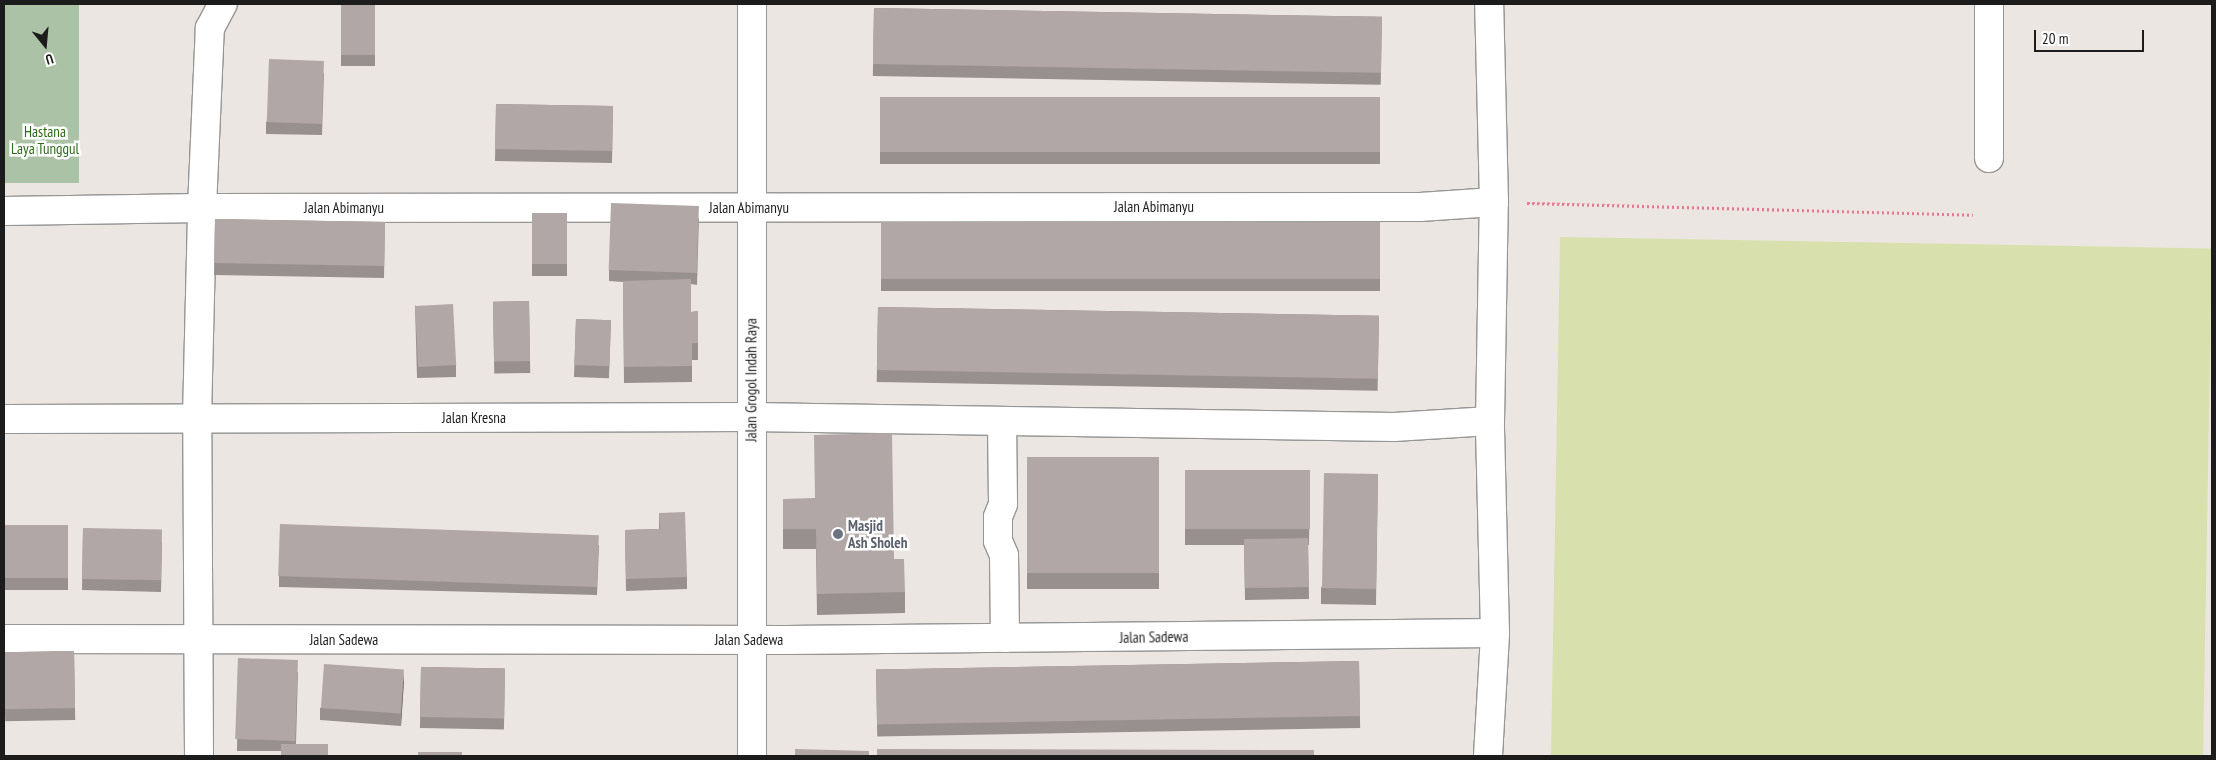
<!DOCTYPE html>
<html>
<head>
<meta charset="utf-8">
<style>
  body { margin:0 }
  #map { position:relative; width:2216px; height:760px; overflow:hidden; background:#ece6e3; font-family:"PT Sans Narrow",sans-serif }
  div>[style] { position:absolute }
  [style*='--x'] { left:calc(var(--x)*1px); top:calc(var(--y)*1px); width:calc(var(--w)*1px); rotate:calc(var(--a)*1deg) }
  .grass>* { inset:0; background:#d8e1ae; transform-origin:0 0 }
  .cemetery>* { inset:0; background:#acc2a7; transform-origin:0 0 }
  .path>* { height:3px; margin-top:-1.5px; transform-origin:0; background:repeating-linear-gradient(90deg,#e87891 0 2.5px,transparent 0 5px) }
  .roads { filter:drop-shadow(1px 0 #969696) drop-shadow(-1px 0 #969696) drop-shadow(0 1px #969696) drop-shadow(0 -1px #969696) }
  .street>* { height:28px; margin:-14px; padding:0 14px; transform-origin:14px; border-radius:14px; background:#fff }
  .wall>* { inset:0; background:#98908f; transform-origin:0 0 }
  .shaded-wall>* { inset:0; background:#7c7574 }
  .building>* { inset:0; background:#b1a7a6; transform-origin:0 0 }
  .dots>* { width:14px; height:14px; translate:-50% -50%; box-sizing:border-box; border:2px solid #fff; border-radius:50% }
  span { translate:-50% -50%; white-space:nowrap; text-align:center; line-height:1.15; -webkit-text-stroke:5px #fff; paint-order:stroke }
  .park-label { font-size:15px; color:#2c6c18 }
  .street-label { font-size:15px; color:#1c1c1c }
  .worship-label { font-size:15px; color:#5b616d; font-weight:700 }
  .left { translate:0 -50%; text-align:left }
  .frame { position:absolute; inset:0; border:5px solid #1c1c1c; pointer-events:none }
  .north { position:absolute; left:20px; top:20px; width:50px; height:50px; -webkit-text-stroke:4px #fff; paint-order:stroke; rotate:163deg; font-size:14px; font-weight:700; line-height:20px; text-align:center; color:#1c1c1c }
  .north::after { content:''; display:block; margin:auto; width:18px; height:22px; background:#1c1c1c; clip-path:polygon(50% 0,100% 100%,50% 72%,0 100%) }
  .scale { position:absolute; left:2034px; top:30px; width:110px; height:22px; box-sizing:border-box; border:2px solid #1c1c1c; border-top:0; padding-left:6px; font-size:15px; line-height:18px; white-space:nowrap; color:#1c1c1c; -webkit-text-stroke:4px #fff; paint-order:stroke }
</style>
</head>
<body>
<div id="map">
  <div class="grass">
    <i style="left:1560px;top:237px;width:652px;height:519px;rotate:1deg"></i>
  </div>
  <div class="cemetery">
    <i style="left:4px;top:4px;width:75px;height:179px"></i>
  </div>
  <div class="path">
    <i style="--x:1527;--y:203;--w:446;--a:1.5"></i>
  </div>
  <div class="roads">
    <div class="street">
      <i style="--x:752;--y:4;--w:752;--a:90"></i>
      <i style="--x:1989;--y:158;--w:154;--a:-90"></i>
      <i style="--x:4;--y:211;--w:198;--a:-0.9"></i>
      <i style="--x:202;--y:208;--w:1218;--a:-0.05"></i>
      <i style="--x:1420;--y:207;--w:74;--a:-3.9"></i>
      <i style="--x:4;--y:419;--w:746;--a:-0.15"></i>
      <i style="--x:750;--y:417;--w:644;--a:0.89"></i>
      <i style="--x:1394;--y:427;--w:96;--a:-3.6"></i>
      <i style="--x:1002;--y:421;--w:83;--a:89.3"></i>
      <i style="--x:1003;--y:504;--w:14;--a:111"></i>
      <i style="--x:998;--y:517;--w:24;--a:90"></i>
      <i style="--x:998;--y:541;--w:15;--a:67"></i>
      <i style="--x:1004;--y:555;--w:83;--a:89.3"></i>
      <i style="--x:4;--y:639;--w:783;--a:0.07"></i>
      <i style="--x:787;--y:640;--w:708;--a:-0.57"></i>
      <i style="--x:199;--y:756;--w:338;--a:-90.3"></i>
      <i style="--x:197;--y:418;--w:210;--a:-88.6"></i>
      <i style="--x:202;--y:208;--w:180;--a:-87.5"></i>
      <i style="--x:210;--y:28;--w:27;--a:-62"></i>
      <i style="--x:1488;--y:756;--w:123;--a:-86.7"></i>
      <i style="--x:1495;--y:633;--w:212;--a:-91.4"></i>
      <i style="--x:1490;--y:421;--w:219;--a:-89"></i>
      <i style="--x:1494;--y:202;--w:198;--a:-91.4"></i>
    </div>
  </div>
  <div class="wall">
    <i style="left:341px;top:4px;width:34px;height:62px"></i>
    <i style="left:874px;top:8px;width:508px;height:68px;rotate:1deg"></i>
    <i style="clip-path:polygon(324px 73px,322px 135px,266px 134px,266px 122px)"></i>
    <i style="left:1380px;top:97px;width:67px;height:500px;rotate:90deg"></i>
    <i style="left:496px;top:104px;width:117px;height:57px;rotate:1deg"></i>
    <i style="left:532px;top:213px;width:35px;height:63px"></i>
    <i style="clip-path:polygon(699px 218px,697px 285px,691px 284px,691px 312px,698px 311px,698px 360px,692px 360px,692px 382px,624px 383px,623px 282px,609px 281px,609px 270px)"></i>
    <i style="left:215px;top:219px;width:170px;height:56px;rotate:1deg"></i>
    <i style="left:881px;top:222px;width:499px;height:69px"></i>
    <i style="left:529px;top:301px;width:72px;height:36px;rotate:89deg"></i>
    <i style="clip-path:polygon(415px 305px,456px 365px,456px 377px,417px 378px)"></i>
    <i style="left:878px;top:307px;width:501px;height:75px;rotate:1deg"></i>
    <i style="left:576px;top:319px;width:35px;height:58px;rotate:2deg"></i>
    <i style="left:1159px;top:457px;width:132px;height:132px;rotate:90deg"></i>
    <i style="clip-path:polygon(1185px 470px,1310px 470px,1309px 545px,1308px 545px,1309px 599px,1245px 600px,1244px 545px,1185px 545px)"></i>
    <i style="clip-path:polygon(1378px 474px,1376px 605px,1321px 604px,1321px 588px)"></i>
    <i style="clip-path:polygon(783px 499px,894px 559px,905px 592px,905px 613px,817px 615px,816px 549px,783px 549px)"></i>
    <i style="clip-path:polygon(659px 513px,687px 577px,687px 589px,626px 591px,625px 530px,659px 529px)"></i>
    <i style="left:68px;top:525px;width:65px;height:64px;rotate:90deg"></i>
    <i style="clip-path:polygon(83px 528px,162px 542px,161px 592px,82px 590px)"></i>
    <i style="clip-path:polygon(599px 545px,597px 595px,279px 587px,279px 576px)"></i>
    <i style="left:74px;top:651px;width:69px;height:70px;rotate:89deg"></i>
    <i style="clip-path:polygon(238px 658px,298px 672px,296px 744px,281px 751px,237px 751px)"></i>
    <i style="left:1359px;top:661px;width:67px;height:483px;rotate:89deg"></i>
    <i style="left:421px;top:667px;width:84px;height:61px;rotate:1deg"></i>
    <i style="clip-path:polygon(404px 681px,401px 726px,320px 720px,320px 708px)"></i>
  </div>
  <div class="shaded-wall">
    <i style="clip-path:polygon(404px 669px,404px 681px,401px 726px,401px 714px)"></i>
  </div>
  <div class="building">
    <i style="left:341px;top:4px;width:34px;height:51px"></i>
    <i style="left:874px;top:8px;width:508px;height:56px;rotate:1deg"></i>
    <i style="left:269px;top:59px;width:55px;height:63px;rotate:2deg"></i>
    <i style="left:1380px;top:97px;width:55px;height:500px;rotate:90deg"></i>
    <i style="left:496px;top:104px;width:117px;height:45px;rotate:1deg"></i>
    <i style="left:611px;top:203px;width:88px;height:67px;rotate:2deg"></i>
    <i style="left:532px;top:213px;width:35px;height:51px"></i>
    <i style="left:215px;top:219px;width:170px;height:44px;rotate:1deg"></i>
    <i style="left:881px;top:222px;width:499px;height:57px"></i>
    <i style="clip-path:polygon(691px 279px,691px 312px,698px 311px,698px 343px,692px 343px,692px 366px,624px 367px,623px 281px)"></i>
    <i style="left:529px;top:301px;width:60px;height:36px;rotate:89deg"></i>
    <i style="left:453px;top:304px;width:61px;height:38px;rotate:87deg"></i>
    <i style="left:878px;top:307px;width:501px;height:63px;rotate:1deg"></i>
    <i style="left:576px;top:319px;width:35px;height:46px;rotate:2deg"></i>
    <i style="clip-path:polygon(892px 433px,894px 559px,904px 559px,905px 592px,817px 594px,816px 529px,783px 529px,783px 499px,815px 498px,814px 435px)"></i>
    <i style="left:1159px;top:457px;width:116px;height:132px;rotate:90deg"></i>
    <i style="left:1185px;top:470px;width:125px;height:59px"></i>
    <i style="left:1324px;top:473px;width:54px;height:115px;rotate:1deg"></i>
    <i style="clip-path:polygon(685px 512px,687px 577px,626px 579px,625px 530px,660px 529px,659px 513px)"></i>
    <i style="left:280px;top:524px;width:319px;height:52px;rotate:2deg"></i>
    <i style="left:68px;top:525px;width:53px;height:64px;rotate:90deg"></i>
    <i style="left:83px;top:528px;width:79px;height:51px;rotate:1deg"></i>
    <i style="left:1308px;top:538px;width:49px;height:64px;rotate:89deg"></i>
    <i style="left:74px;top:651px;width:57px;height:70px;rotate:89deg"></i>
    <i style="left:238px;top:658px;width:60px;height:81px;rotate:2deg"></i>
    <i style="left:1359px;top:661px;width:55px;height:483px;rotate:89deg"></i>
    <i style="left:324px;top:664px;width:80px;height:44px;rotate:4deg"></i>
    <i style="left:421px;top:667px;width:84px;height:50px;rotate:1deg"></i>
    <i style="left:281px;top:744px;width:47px;height:12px"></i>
    <i style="clip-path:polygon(795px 749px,869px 751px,869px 756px,795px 756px)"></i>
    <i style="clip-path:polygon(877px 749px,1314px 750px,1314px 756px,877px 756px)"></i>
    <i style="left:418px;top:752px;width:44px;height:4px"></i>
  </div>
  <div class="dots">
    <i style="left:838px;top:534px;background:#6b7280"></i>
  </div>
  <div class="park-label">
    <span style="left:45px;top:140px">Hastana<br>Laya Tunggul</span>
  </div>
  <div class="street-label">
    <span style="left:1154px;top:207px">Jalan Abimanyu</span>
    <span style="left:344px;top:208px">Jalan Abimanyu</span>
    <span style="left:749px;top:208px">Jalan Abimanyu</span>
    <span style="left:751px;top:380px;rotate:-90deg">Jalan Grogol Indah Raya</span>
    <span style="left:474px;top:418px">Jalan Kresna</span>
    <span style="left:1154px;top:637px;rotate:-1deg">Jalan Sadewa</span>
    <span style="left:344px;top:640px">Jalan Sadewa</span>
    <span style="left:749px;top:640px">Jalan Sadewa</span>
  </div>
  <div class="worship-label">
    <span class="left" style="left:848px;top:534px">Masjid<br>Ash Sholeh</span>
  </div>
  <div class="frame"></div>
  <div class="north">U</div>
  <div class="scale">20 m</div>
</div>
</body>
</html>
